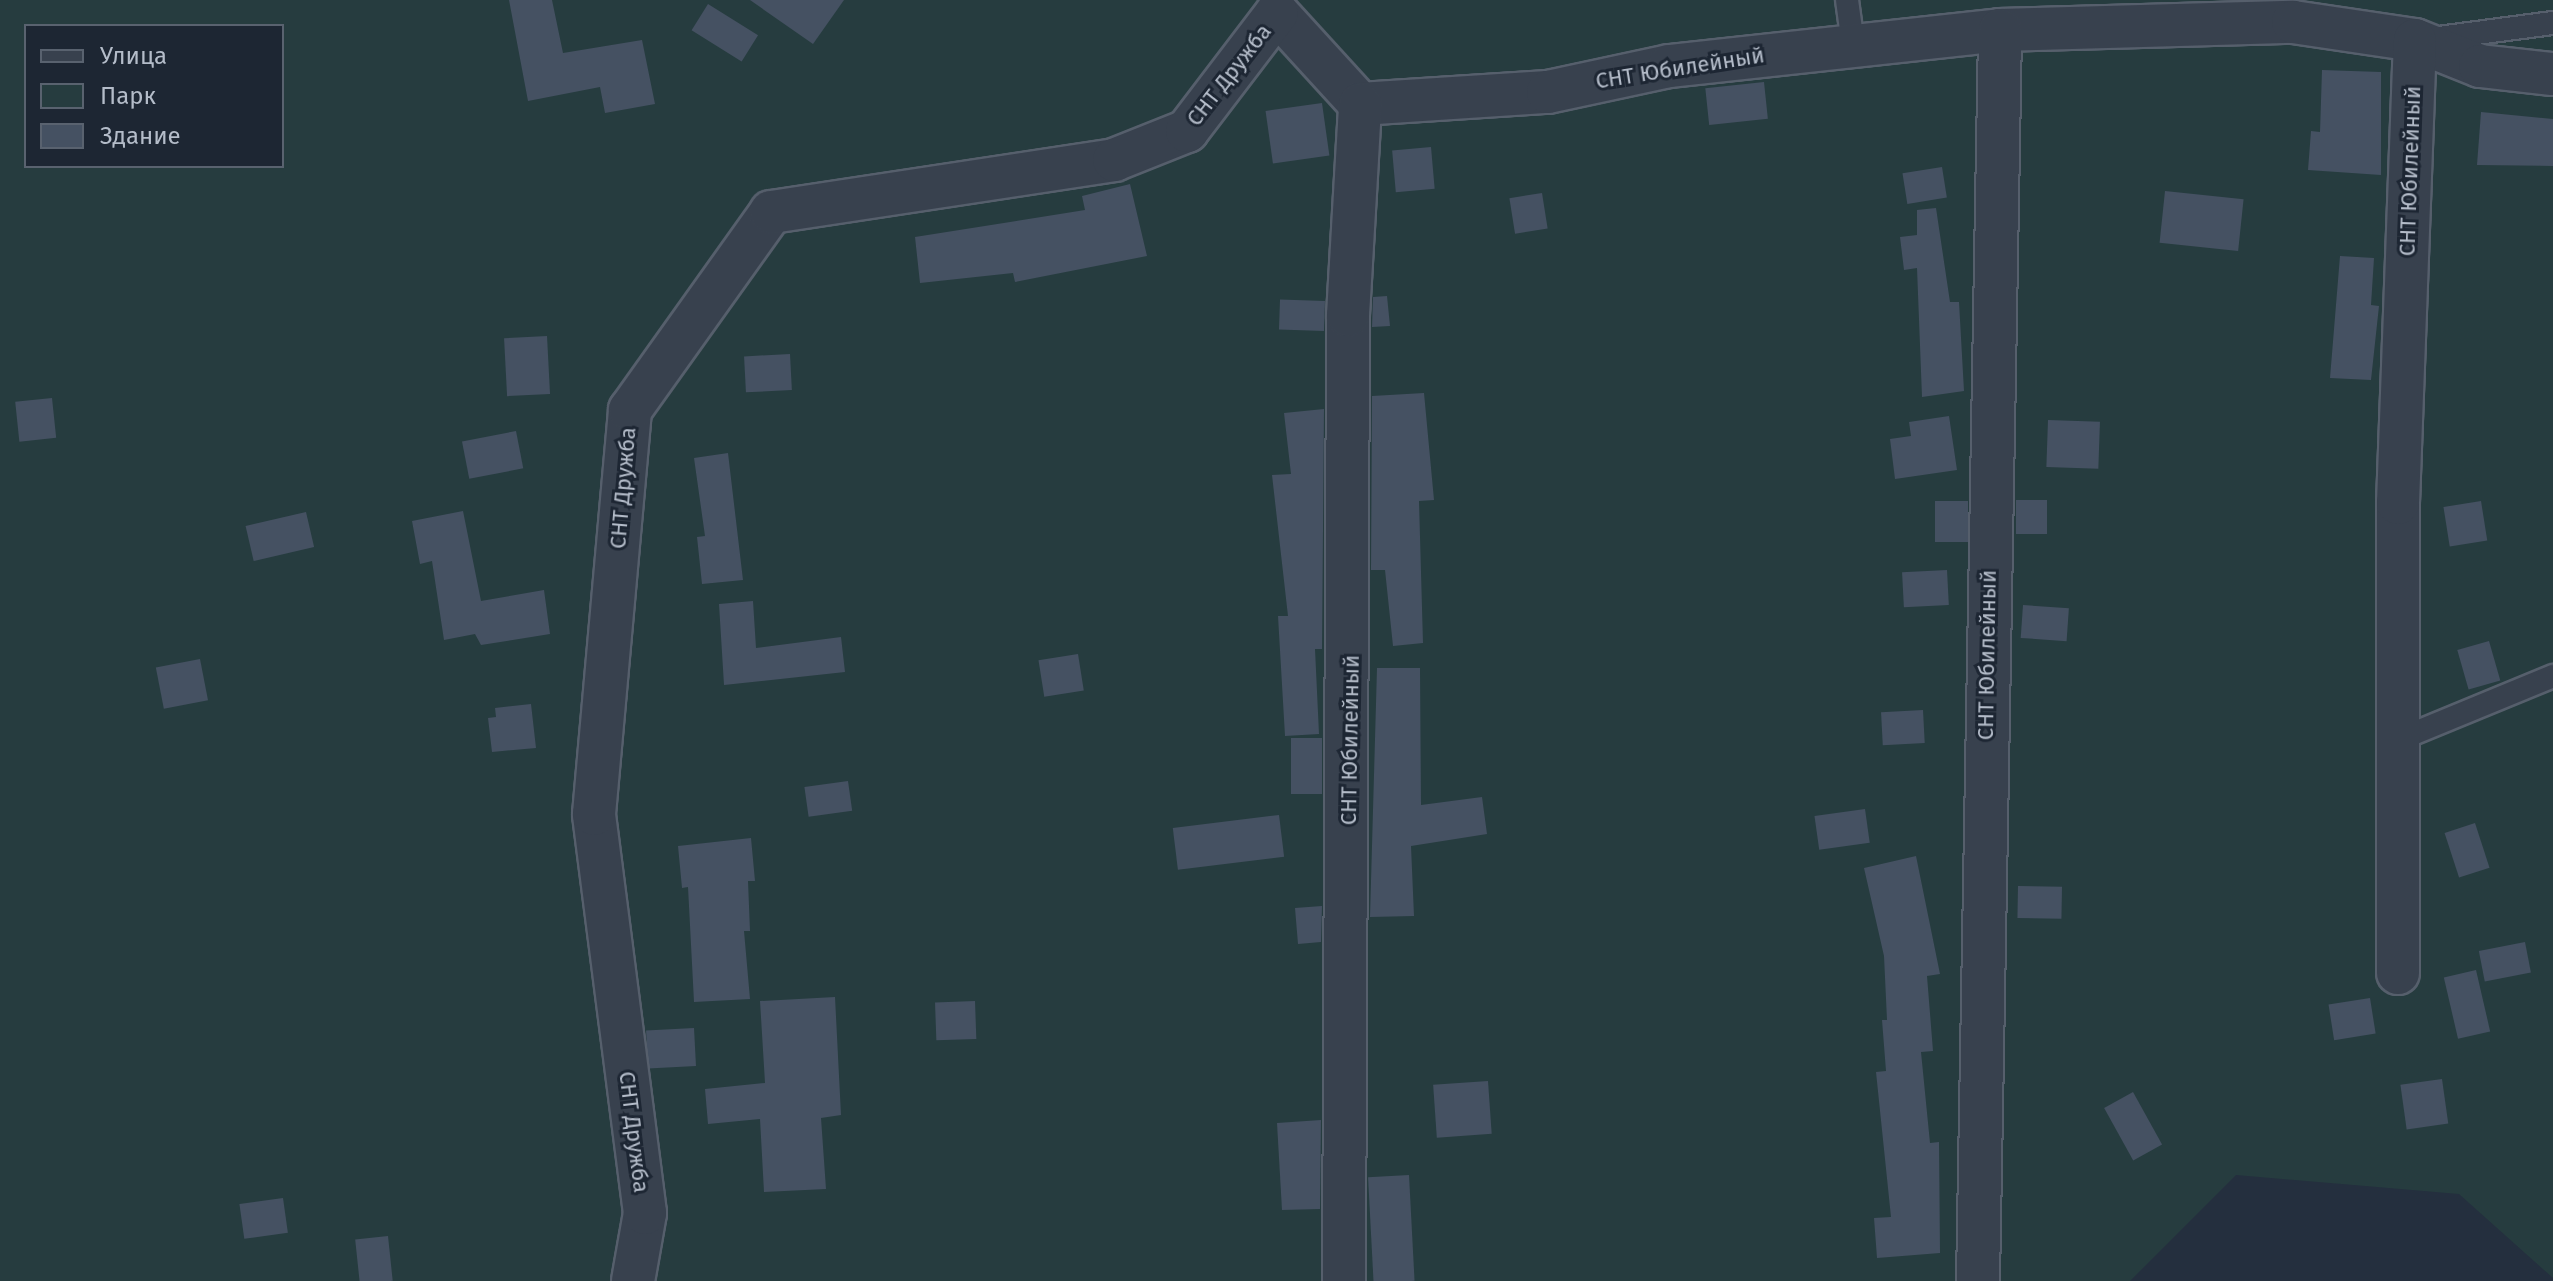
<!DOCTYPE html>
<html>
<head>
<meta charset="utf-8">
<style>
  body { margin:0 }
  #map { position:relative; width:2553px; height:1281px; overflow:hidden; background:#242f3e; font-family:"Fira Sans",sans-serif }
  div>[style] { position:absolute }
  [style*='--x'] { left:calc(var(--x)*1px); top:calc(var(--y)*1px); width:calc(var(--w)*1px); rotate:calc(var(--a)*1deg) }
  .green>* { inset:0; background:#263c3f }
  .building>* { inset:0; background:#455162; transform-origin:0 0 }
  .roads { filter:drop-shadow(2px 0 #565f6c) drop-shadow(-2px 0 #565f6c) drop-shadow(0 2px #565f6c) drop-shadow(0 -2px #565f6c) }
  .lane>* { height:22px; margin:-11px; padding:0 11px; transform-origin:11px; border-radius:11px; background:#38414e }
  .street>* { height:42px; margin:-21px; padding:0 21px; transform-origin:21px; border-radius:21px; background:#38414e }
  span { translate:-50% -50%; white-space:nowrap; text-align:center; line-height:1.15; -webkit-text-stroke:6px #1d2633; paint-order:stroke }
  .street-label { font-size:22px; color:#b4bcc9 }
  .legend { position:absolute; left:24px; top:24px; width:260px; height:144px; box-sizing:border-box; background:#1d2633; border:2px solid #59626f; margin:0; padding:10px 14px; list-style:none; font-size:24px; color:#b4bcc9 }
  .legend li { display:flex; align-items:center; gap:16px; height:40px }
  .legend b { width:40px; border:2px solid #59626f }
</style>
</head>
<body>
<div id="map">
  <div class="green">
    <i style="clip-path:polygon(evenodd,0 0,2553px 0,2553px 1278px,2459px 1194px,2236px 1175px,2130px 1281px,0 1281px,0 0,26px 26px,282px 26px,282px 166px,26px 166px,26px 26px)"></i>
  </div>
  <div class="building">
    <i style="clip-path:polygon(509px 0,552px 0,563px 53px,642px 40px,655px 104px,605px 113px,600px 87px,528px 101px)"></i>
    <i style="clip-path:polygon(750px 0,844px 0,813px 44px)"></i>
    <i style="left:708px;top:4px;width:59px;height:31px;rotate:32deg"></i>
    <i style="clip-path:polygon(2322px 70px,2381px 72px,2381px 175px,2308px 170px,2311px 131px,2320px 132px)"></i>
    <i style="left:1764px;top:82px;width:37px;height:59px;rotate:84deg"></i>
    <i style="left:1322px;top:103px;width:53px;height:57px;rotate:82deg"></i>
    <i style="clip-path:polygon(2481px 112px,2553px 119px,2553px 166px,2477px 165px)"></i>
    <i style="left:1431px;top:147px;width:42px;height:39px;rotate:85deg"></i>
    <i style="left:1942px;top:167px;width:31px;height:40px;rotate:81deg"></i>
    <i style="clip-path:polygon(1130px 184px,1147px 256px,1015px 282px,1013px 273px,920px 283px,915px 237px,1085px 210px,1082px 196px)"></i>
    <i style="left:2165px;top:191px;width:79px;height:52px;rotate:6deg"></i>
    <i style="left:1542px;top:193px;width:36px;height:33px;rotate:81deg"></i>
    <i style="clip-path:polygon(1936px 208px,1950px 302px,1959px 302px,1964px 391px,1922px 397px,1917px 268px,1904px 270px,1900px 237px,1917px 235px,1917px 210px)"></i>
    <i style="clip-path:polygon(2340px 256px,2374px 258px,2371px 305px,2379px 306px,2371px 380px,2330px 378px)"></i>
    <i style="clip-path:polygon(1387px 296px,1390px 326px,1372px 327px,1373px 297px)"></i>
    <i style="left:1325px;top:301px;width:30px;height:45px;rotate:92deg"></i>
    <i style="left:547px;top:336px;width:58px;height:43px;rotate:87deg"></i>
    <i style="left:790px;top:354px;width:36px;height:46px;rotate:87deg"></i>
    <i style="clip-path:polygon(1424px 393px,1434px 500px,1419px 501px,1423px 643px,1393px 646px,1385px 570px,1371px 570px,1372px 396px)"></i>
    <i style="left:52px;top:398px;width:40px;height:37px;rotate:84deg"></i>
    <i style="clip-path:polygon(1324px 409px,1322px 649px,1315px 649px,1319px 734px,1285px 736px,1278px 616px,1288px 616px,1272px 475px,1291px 474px,1284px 413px)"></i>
    <i style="clip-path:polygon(1949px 416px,1957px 470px,1895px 479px,1890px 439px,1911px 436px,1909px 422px)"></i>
    <i style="left:2048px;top:420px;width:52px;height:47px;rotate:2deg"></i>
    <i style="left:516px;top:431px;width:38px;height:55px;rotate:79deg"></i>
    <i style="clip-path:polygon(728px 453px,743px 580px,702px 584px,697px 537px,705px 536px,694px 458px)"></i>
    <i style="left:2016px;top:500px;width:31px;height:34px"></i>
    <i style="left:1935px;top:501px;width:33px;height:41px"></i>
    <i style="left:2481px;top:501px;width:40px;height:38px;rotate:81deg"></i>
    <i style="clip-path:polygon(463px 511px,481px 601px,544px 590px,550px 634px,481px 645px,475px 634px,444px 640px,432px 561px,420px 564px,412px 521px)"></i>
    <i style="left:306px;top:512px;width:36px;height:62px;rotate:77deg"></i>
    <i style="left:1947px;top:570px;width:35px;height:45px;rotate:87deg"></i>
    <i style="clip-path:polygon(753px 601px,756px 648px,841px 637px,845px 672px,724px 685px,719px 604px)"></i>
    <i style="left:2023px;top:605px;width:46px;height:33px;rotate:4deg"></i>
    <i style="left:2489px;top:641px;width:41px;height:33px;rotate:74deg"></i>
    <i style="left:1078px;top:654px;width:37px;height:40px;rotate:81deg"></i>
    <i style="left:200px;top:659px;width:42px;height:45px;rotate:79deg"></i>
    <i style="clip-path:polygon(1377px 668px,1420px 668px,1421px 805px,1482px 797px,1487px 834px,1411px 846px,1414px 916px,1370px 917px)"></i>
    <i style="clip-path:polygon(531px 704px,536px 748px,492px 752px,488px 718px,496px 717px,495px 708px)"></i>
    <i style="left:1923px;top:710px;width:33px;height:42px;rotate:87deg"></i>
    <i style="left:1322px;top:738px;width:56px;height:31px;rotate:90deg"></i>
    <i style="left:848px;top:781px;width:30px;height:44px;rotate:82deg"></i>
    <i style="left:1865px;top:809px;width:34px;height:51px;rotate:82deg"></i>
    <i style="left:1279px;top:815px;width:42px;height:107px;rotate:83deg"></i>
    <i style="left:2475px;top:823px;width:47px;height:32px;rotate:72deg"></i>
    <i style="clip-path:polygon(751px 838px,755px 881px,748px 881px,750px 931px,744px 931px,750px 999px,694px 1002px,688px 887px,682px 888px,678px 846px)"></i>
    <i style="clip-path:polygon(1916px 856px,1940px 974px,1927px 976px,1933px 1051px,1921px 1052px,1930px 1143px,1939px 1142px,1940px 1253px,1877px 1258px,1874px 1218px,1891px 1217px,1876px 1072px,1886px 1071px,1882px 1020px,1887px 1020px,1884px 956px,1864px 868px)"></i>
    <i style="left:2018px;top:886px;width:44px;height:32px;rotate:1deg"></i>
    <i style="clip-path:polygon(1322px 906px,1321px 942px,1298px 944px,1295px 908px)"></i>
    <i style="left:2525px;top:942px;width:31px;height:47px;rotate:79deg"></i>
    <i style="left:2476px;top:970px;width:63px;height:33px;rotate:77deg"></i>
    <i style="clip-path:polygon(835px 997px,841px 1115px,821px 1118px,826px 1189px,764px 1192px,760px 1119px,708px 1124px,705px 1089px,765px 1083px,760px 1001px)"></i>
    <i style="left:2370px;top:998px;width:36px;height:42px;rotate:81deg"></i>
    <i style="left:975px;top:1001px;width:38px;height:40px;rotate:88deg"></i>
    <i style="left:694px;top:1028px;width:38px;height:48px;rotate:87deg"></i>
    <i style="left:2442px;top:1079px;width:45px;height:42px;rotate:82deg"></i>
    <i style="left:1488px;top:1081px;width:53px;height:55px;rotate:86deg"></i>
    <i style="left:2133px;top:1092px;width:60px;height:33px;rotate:61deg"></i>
    <i style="clip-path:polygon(1321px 1120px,1320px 1209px,1282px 1210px,1277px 1123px)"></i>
    <i style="left:1409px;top:1175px;width:106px;height:41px;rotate:87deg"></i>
    <i style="left:283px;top:1198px;width:35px;height:44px;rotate:82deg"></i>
    <i style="left:388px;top:1236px;width:45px;height:33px;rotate:84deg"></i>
  </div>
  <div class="roads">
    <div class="lane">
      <i style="--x:1847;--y:0;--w:44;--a:82.2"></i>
      <i style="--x:2431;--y:39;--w:123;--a:-7.5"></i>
      <i style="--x:2398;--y:740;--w:168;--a:-22.4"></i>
    </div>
    <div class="street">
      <i style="--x:1277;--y:13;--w:123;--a:47.6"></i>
      <i style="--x:1360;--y:104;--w:188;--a:-3.7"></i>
      <i style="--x:1548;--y:92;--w:124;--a:-12.1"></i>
      <i style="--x:1669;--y:66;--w:333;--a:-6.2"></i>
      <i style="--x:2000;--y:30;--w:293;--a:-1.6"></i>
      <i style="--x:2293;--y:22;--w:123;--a:8.4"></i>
      <i style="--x:2415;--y:40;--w:70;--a:21.8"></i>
      <i style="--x:2480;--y:66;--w:73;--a:6.3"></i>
      <i style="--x:2398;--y:973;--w:470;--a:-90"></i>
      <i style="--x:2398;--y:503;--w:463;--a:-87.9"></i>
      <i style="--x:633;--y:1281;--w:69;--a:-80"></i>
      <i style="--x:645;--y:1213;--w:402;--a:-97.3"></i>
      <i style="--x:594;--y:814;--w:406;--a:-84.9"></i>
      <i style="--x:630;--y:410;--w:243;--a:-54.5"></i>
      <i style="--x:771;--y:212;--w:347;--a:-8.6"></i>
      <i style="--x:1114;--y:160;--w:79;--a:-21.7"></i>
      <i style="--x:1187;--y:131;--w:148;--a:-52.7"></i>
      <i style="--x:1344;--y:1281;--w:966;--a:-89.76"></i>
      <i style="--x:1348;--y:315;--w:211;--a:-86.7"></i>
      <i style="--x:1978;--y:1281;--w:1251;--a:-88.99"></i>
    </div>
  </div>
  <div class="street-label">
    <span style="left:1680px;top:68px;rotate:-9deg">СНТ Юбилейный</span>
    <span style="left:1229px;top:75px;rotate:-52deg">СНТ Дружба</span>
    <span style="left:2410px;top:171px;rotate:-88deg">СНТ Юбилейный</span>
    <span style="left:623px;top:488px;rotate:-85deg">СНТ Дружба</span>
    <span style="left:1987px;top:655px;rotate:-89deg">СНТ Юбилейный</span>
    <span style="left:1350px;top:740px;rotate:-89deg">СНТ Юбилейный</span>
    <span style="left:634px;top:1132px;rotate:83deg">СНТ Дружба</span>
  </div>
  <ul class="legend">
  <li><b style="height:10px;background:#38414e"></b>Улица</li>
  <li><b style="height:22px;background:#263c3f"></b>Парк</li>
  <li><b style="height:22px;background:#455162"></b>Здание</li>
  </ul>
</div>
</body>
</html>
